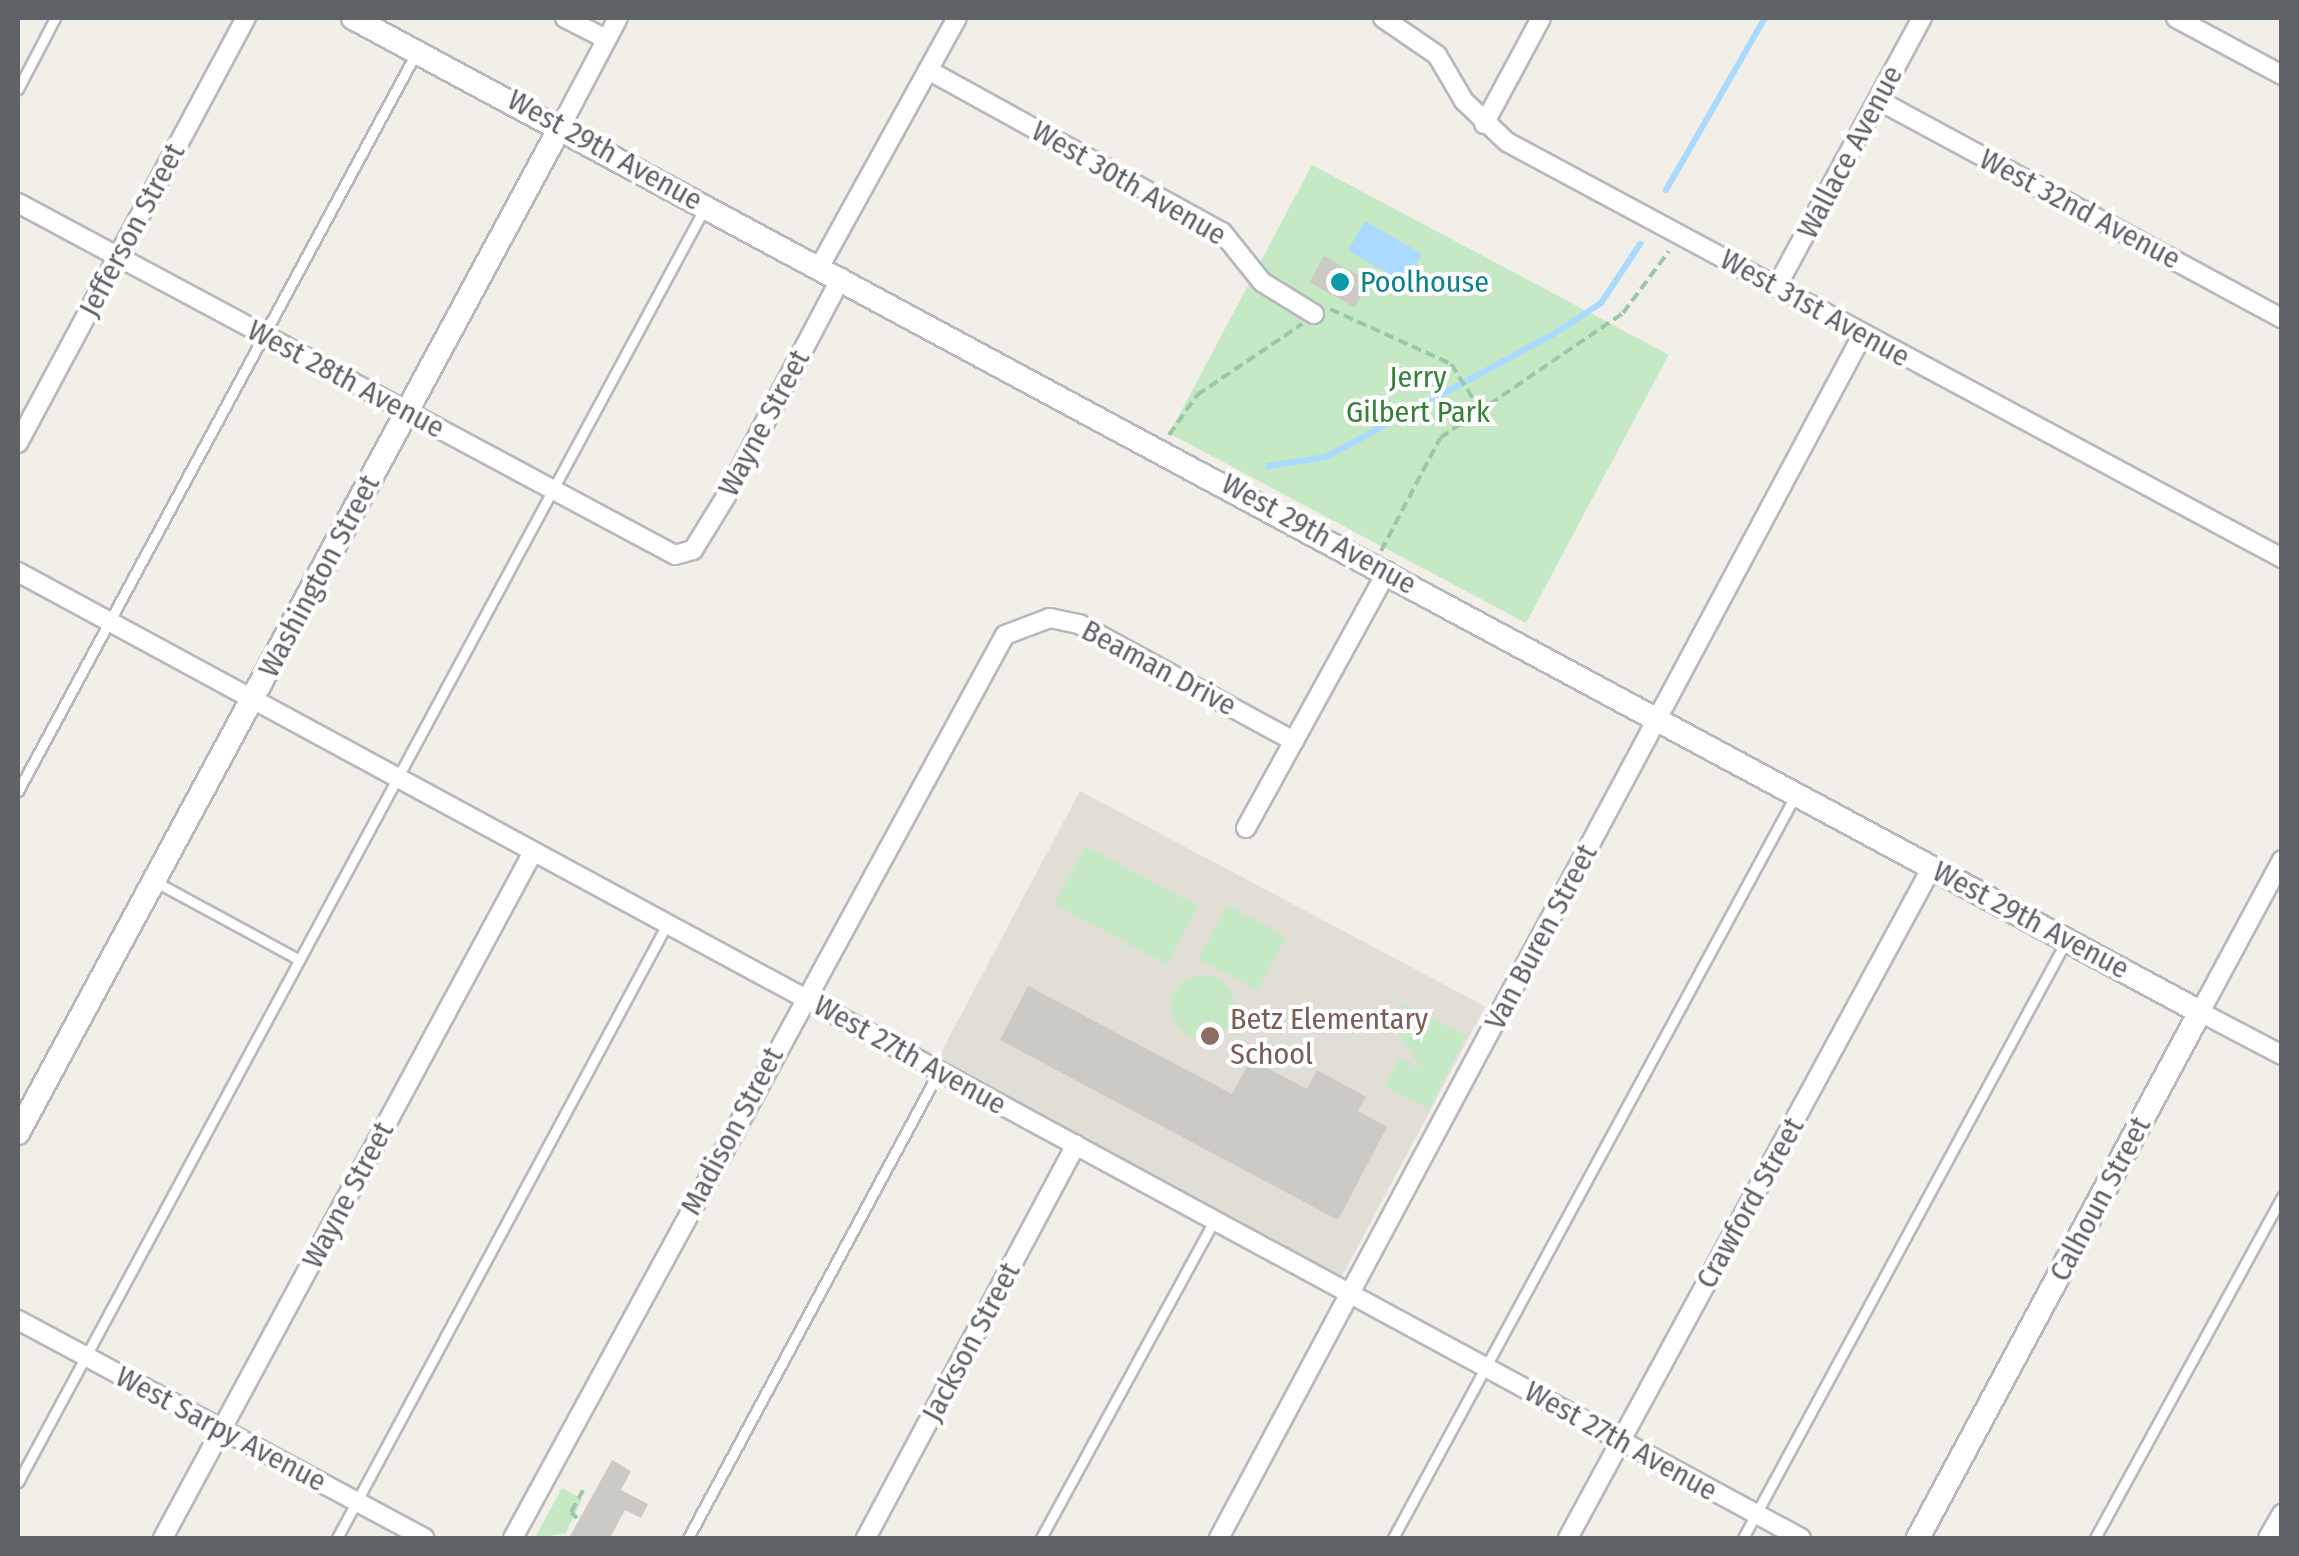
<!DOCTYPE html>
<html>
<head>
<meta charset="utf-8">
<style>
  body { margin:0 }
  #map { position:relative; width:2299px; height:1556px; overflow:hidden; background:#f1efe8; font-family:"Fira Sans Condensed",sans-serif }
  div>[style] { position:absolute }
  [style*='--x'] { left:calc(var(--x)*1px); top:calc(var(--y)*1px); width:calc(var(--w)*1px); rotate:calc(var(--a)*1deg) }
  .education>* { inset:0; background:#e1ded6; transform-origin:0 0 }
  .green>* { inset:0; background:#c5e8c5; transform-origin:0 0 }
  .round { border-radius:50% }
  .water>* { inset:0; background:#aadaff; transform-origin:0 0 }
  .stream>* { height:6px; margin:-3px; padding:0 3px; transform-origin:3px; border-radius:3px; background:#aadaff }
  .building>* { inset:0; background:#cccac5; transform-origin:0 0 }
  .path>* { height:4px; margin-top:-2px; transform-origin:0; background:repeating-linear-gradient(90deg,#9cc7a9 0 10px,transparent 0 15px) }
  .roads { filter:drop-shadow(2px 0 #b5b8bc) drop-shadow(-2px 0 #b5b8bc) drop-shadow(0 2px #b5b8bc) drop-shadow(0 -2px #b5b8bc) }
  .service>* { height:9px; margin:-4.5px; padding:0 4.5px; transform-origin:4.5px; border-radius:4.5px; background:#fff }
  .minor>* { height:18px; margin:-9px; padding:0 9px; transform-origin:9px; border-radius:9px; background:#fff }
  .tertiary>* { height:22px; margin:-11px; padding:0 11px; transform-origin:11px; border-radius:11px; background:#fff }
  .dots>* { width:28px; height:28px; translate:-50% -50%; box-sizing:border-box; border:5px solid #fff; border-radius:50% }
  span { translate:-50% -50%; white-space:nowrap; text-align:center; line-height:1.15; -webkit-text-stroke:8px #fff; paint-order:stroke }
  .street-label { font-size:30px; color:#5f6368 }
  .culture-label { font-size:30px; color:#0d838f }
  .left { translate:0 -50%; text-align:left }
  .park-label { font-size:30px; color:#348238 }
  .education-label { font-size:30px; color:#785e54 }
  .frame { position:absolute; inset:0; border:20px solid #5f6368; pointer-events:none }
</style>
</head>
<body>
<div id="map">
  <div class="education">
    <i style="left:1080px;top:791px;width:459px;height:314px;rotate:28deg"></i>
  </div>
  <div class="green">
    <i style="left:1312px;top:165px;width:404px;height:304px;rotate:28deg"></i>
    <i style="left:1085px;top:846px;width:128px;height:66px;rotate:28deg"></i>
    <i style="left:1227px;top:905px;width:67px;height:61px;rotate:28deg"></i>
    <i class="round" style="left:1171px;top:975px;width:64px;height:64px"></i>
    <i style="clip-path:polygon(1405px 1004px,1466px 1036px,1429px 1109px,1384px 1086px,1399px 1058px,1421px 1069px,1394px 1025px)"></i>
    <i style="clip-path:polygon(562px 1488px,582px 1499px,566px 1533px,535px 1538px)"></i>
  </div>
  <div class="water">
    <i style="left:1365px;top:221px;width:66px;height:34px;rotate:30deg"></i>
  </div>
  <div class="stream">
    <i style="--x:1666;--y:190;--w:198;--a:-60.1"></i>
    <i style="--x:1268;--y:466;--w:59;--a:-8.8"></i>
    <i style="--x:1326;--y:457;--w:257;--a:-28.4"></i>
    <i style="--x:1552;--y:335;--w:59;--a:-33.1"></i>
    <i style="--x:1601;--y:303;--w:71;--a:-56.5"></i>
  </div>
  <div class="building">
    <i style="left:1324px;top:256px;width:52px;height:30px;rotate:29deg"></i>
    <i style="clip-path:polygon(1028px 986px,1232px 1094px,1251px 1059px,1307px 1089px,1317px 1070px,1366px 1097px,1358px 1111px,1387px 1127px,1338px 1220px,1000px 1040px)"></i>
    <i style="clip-path:polygon(612px 1460px,631px 1471px,621px 1490px,648px 1504px,641px 1518px,625px 1510px,610px 1538px,569px 1538px)"></i>
  </div>
  <div class="path">
    <i style="--x:1330;--y:309;--w:133;--a:24.4"></i>
    <i style="--x:1451;--y:364;--w:52;--a:57.5"></i>
    <i style="--x:1169;--y:435;--w:49;--a:-55"></i>
    <i style="--x:1197;--y:395;--w:127;--a:-34.1"></i>
    <i style="--x:1381;--y:551;--w:127;--a:-62.4"></i>
    <i style="--x:1440;--y:438;--w:222;--a:-34.3"></i>
    <i style="--x:1623;--y:313;--w:77;--a:-53.4"></i>
    <i style="--x:577;--y:1518;--w:8;--a:-135"></i>
    <i style="--x:571;--y:1512;--w:25;--a:-61"></i>
  </div>
  <div class="roads">
    <div class="service">
      <i style="--x:18;--y:89;--w:80;--a:-62.5"></i>
      <i style="--x:18;--y:791;--w:836;--a:-61.66"></i>
      <i style="--x:156;--y:882;--w:162;--a:28.5"></i>
      <i style="--x:18;--y:1482;--w:1448;--a:-61.68"></i>
      <i style="--x:337;--y:1538;--w:697;--a:-61.74"></i>
      <i style="--x:688;--y:1538;--w:530;--a:-61.74"></i>
      <i style="--x:1041;--y:1538;--w:361;--a:-61.4"></i>
      <i style="--x:1393;--y:1538;--w:844;--a:-61.55"></i>
      <i style="--x:1743;--y:1538;--w:677;--a:-61.58"></i>
      <i style="--x:2095;--y:1538;--w:389;--a:-61.3"></i>
    </div>
    <div class="minor">
      <i style="--x:565;--y:18;--w:46;--a:27.1"></i>
      <i style="--x:1383;--y:18;--w:65;--a:34.4"></i>
      <i style="--x:1437;--y:55;--w:53;--a:59.6"></i>
      <i style="--x:1464;--y:101;--w:59;--a:43.6"></i>
      <i style="--x:1507;--y:142;--w:880;--a:28.23"></i>
      <i style="--x:2176;--y:18;--w:120;--a:28.3"></i>
      <i style="--x:928;--y:70;--w:336;--a:28.9"></i>
      <i style="--x:1222;--y:232;--w:64;--a:51.3"></i>
      <i style="--x:1262;--y:282;--w:61;--a:31.6"></i>
      <i style="--x:1878;--y:100;--w:459;--a:28.4"></i>
      <i style="--x:1484;--y:124;--w:120;--a:-61.7"></i>
      <i style="--x:561;--y:126;--w:122;--a:-62.2"></i>
      <i style="--x:18;--y:203;--w:745;--a:28.18"></i>
      <i style="--x:675;--y:555;--w:19;--a:-16"></i>
      <i style="--x:693;--y:550;--w:61;--a:-58.4"></i>
      <i style="--x:725;--y:498;--w:249;--a:-62.2"></i>
      <i style="--x:820;--y:266;--w:283;--a:-61.1"></i>
      <i style="--x:1777;--y:286;--w:305;--a:-61.6"></i>
      <i style="--x:18;--y:443;--w:482;--a:-61.8"></i>
      <i style="--x:18;--y:572;--w:2028;--a:28.45"></i>
      <i style="--x:1246;--y:828;--w:293;--a:-61.2"></i>
      <i style="--x:2282;--y:860;--w:173;--a:118.3"></i>
      <i style="--x:2200;--y:1012;--w:93;--a:27.7"></i>
      <i style="--x:18;--y:1320;--w:461;--a:28.2"></i>
      <i style="--x:163;--y:1538;--w:779;--a:-61.66"></i>
      <i style="--x:513;--y:1538;--w:1028;--a:-61.42"></i>
      <i style="--x:1005;--y:635;--w:48;--a:-20.7"></i>
      <i style="--x:1050;--y:618;--w:30;--a:12"></i>
      <i style="--x:1079;--y:624;--w:245;--a:28.6"></i>
      <i style="--x:866;--y:1538;--w:446;--a:-61.9"></i>
      <i style="--x:1219;--y:1538;--w:1365;--a:-61.86"></i>
      <i style="--x:1568;--y:1538;--w:763;--a:-61.52"></i>
      <i style="--x:2268;--y:1538;--w:28;--a:-60"></i>
    </div>
    <div class="tertiary">
      <i style="--x:353;--y:18;--w:2097;--a:28.29"></i>
      <i style="--x:2200;--y:1012;--w:597;--a:118.2"></i>
      <i style="--x:18;--y:1133;--w:1144;--a:-61.67"></i>
    </div>
  </div>
  <div class="dots">
    <i style="left:1340px;top:282px;background:#0f9aa8"></i>
    <i style="left:1210px;top:1036px;background:#8d6e63"></i>
  </div>
  <div class="street-label">
    <span style="left:605px;top:150px;rotate:29deg">West 29th Avenue</span>
    <span style="left:1850px;top:152px;rotate:-62deg">Wallace Avenue</span>
    <span style="left:1129px;top:183px;rotate:30deg">West 30th Avenue</span>
    <span style="left:2080px;top:209px;rotate:28deg">West 32nd Avenue</span>
    <span style="left:132px;top:230px;rotate:-62deg">Jefferson Street</span>
    <span style="left:1815px;top:308px;rotate:29deg">West 31st Avenue</span>
    <span style="left:346px;top:379px;rotate:28deg">West 28th Avenue</span>
    <span style="left:764px;top:423px;rotate:-62deg">Wayne Street</span>
    <span style="left:1319px;top:534px;rotate:29deg">West 29th Avenue</span>
    <span style="left:319px;top:576px;rotate:-62deg">Washington Street</span>
    <span style="left:1159px;top:668px;rotate:28deg">Beaman Drive</span>
    <span style="left:2031px;top:920px;rotate:28deg">West 29th Avenue</span>
    <span style="left:1541px;top:937px;rotate:-62deg">Van Buren Street</span>
    <span style="left:910px;top:1055px;rotate:29deg">West 27th Avenue</span>
    <span style="left:732px;top:1131px;rotate:-62deg">Madison Street</span>
    <span style="left:348px;top:1195px;rotate:-62deg">Wayne Street</span>
    <span style="left:2100px;top:1199px;rotate:-62deg">Calhoun Street</span>
    <span style="left:1750px;top:1203px;rotate:-61deg">Crawford Street</span>
    <span style="left:971px;top:1342px;rotate:-62deg">Jackson Street</span>
    <span style="left:221px;top:1429px;rotate:28deg">West Sarpy Avenue</span>
    <span style="left:1621px;top:1441px;rotate:29deg">West 27th Avenue</span>
  </div>
  <div class="culture-label">
    <span class="left" style="left:1360px;top:282px">Poolhouse</span>
  </div>
  <div class="park-label">
    <span style="left:1418px;top:394px">Jerry<br>Gilbert Park</span>
  </div>
  <div class="education-label">
    <span class="left" style="left:1230px;top:1036px">Betz Elementary<br>School</span>
  </div>
  <div class="frame"></div>
</div>
</body>
</html>
